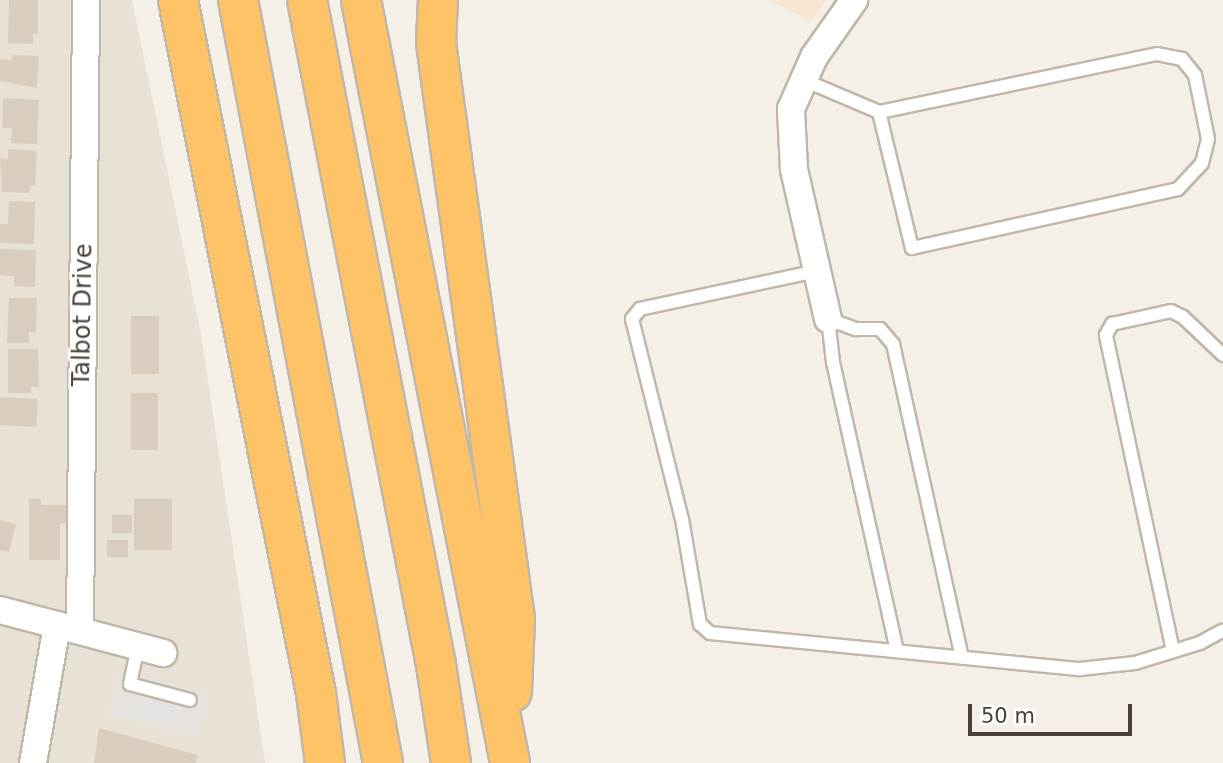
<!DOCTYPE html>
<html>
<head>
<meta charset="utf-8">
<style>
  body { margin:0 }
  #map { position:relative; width:1223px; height:763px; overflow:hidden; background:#f4efe7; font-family:"DejaVu Sans",sans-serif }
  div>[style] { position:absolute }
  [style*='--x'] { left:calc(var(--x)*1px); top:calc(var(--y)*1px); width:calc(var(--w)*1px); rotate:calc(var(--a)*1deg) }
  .residential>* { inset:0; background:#e8e1d5 }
  .commercial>* { inset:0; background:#f7e5d1 }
  .parking>* { inset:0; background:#e5e2df; transform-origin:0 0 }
  .building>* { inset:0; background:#d9cdbf; transform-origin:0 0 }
  .roads { filter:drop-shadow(2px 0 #c0b7a9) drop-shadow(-2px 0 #c0b7a9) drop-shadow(0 2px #c0b7a9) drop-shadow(0 -2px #c0b7a9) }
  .service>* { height:12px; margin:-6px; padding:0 6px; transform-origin:6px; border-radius:6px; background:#fff }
  .minor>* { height:26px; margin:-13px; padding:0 13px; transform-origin:13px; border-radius:13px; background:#fff }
  .motorway>* { height:38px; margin:-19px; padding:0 19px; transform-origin:19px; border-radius:19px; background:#ffc367 }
  span { translate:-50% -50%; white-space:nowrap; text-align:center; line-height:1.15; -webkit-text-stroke:5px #fff; paint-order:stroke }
  .street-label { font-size:24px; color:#483f36 }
  .scale { position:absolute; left:968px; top:704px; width:164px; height:32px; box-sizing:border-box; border:4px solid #483f36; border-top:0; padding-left:9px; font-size:21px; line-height:24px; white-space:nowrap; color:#483f36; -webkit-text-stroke:5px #fff; paint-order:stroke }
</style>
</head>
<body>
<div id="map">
  <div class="residential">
    <i style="clip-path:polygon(0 0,132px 0,201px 334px,265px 763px,0 763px)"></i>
  </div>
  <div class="commercial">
    <i style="clip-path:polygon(769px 0,826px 0,811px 21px)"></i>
  </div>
  <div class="parking">
    <i style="left:120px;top:670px;width:91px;height:45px;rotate:15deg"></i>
  </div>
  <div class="building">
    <i style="clip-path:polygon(9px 0,38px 0,38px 34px,33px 34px,33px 44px,8px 43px)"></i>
    <i style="clip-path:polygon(12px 55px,39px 56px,37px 88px,0 81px,0 59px,12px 60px)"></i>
    <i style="clip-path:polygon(3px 98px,39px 100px,37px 144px,11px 143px,12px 128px,2px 128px)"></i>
    <i style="clip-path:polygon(8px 149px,37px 151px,35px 186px,30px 186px,30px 193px,2px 192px,0 158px,8px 159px)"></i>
    <i style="clip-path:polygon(9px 201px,35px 202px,34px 244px,0 243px,0 224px,8px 224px)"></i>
    <i style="clip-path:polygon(0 249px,36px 250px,35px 287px,14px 286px,14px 276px,0 275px)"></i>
    <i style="clip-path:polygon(9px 298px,37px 298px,36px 333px,29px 332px,29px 343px,7px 343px)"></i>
    <i style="left:131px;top:316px;width:28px;height:58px"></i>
    <i style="clip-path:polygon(8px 349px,38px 349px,39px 387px,31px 387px,31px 393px,8px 393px)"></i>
    <i style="left:131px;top:393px;width:27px;height:57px"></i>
    <i style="left:0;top:397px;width:38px;height:28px;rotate:3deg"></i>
    <i style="clip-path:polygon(29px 499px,41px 499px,41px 505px,67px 505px,67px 523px,60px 523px,60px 560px,29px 560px)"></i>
    <i style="left:134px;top:499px;width:38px;height:51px"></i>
    <i style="left:112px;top:515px;width:20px;height:18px"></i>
    <i style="clip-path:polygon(0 520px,16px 524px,9px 552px,0 550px)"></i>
    <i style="left:107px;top:540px;width:21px;height:17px"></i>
    <i style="clip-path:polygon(99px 728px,198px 755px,196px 763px,94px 763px)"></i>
  </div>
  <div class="roads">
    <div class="service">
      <i style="--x:804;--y:80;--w:82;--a:23.1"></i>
      <i style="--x:879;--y:112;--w:140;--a:76.4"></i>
      <i style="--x:912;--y:248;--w:272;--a:-12.5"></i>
      <i style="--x:1178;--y:189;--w:35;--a:-47"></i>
      <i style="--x:1202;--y:163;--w:25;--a:-76"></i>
      <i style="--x:1208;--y:139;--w:65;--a:-101.5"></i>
      <i style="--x:1195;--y:75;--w:21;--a:-129"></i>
      <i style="--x:1182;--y:59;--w:25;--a:-169"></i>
      <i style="--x:1157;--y:54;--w:284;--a:168.2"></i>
      <i style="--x:817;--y:271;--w:181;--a:167.9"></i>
      <i style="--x:640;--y:309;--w:13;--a:129"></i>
      <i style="--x:632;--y:319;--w:206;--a:76"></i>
      <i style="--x:682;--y:519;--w:107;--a:80.3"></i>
      <i style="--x:700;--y:624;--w:13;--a:42"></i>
      <i style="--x:710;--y:633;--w:372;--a:5.6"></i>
      <i style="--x:1080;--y:669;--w:55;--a:-6.2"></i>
      <i style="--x:1135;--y:663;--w:68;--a:-17.1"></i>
      <i style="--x:1200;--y:643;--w:26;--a:-29"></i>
      <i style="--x:138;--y:646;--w:39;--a:102"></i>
      <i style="--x:130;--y:684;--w:62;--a:14.9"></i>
      <i style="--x:897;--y:651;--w:296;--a:-102.5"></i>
      <i style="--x:833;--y:362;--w:43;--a:-96.6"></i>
      <i style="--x:828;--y:319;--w:30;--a:20"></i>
      <i style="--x:856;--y:329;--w:24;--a:0"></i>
      <i style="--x:880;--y:329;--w:20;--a:49"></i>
      <i style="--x:893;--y:344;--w:321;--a:77.6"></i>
      <i style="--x:1173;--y:651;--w:323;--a:-102"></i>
      <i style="--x:1106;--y:335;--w:13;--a:-61"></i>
      <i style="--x:1112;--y:324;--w:60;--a:-12.4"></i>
      <i style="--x:1171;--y:311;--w:13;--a:27"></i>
      <i style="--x:1183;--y:317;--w:55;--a:43.5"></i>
    </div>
    <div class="minor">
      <i style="--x:828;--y:319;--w:154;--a:-102.8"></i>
      <i style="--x:794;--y:169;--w:60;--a:-92.9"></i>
      <i style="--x:791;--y:109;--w:57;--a:-66.1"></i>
      <i style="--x:814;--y:57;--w:70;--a:-54.9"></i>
      <i style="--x:0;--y:610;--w:169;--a:14.8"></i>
      <i style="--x:80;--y:630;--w:630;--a:-89.45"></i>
      <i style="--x:33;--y:763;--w:140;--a:-80.1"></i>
    </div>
    <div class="motorway">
      <i style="--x:178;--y:0;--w:707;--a:78.74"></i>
      <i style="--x:316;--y:693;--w:71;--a:82.7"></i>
      <i style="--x:238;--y:0;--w:777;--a:79.24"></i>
      <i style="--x:307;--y:0;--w:677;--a:79.02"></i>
      <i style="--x:436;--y:665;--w:99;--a:81.3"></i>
      <i style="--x:361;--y:0;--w:777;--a:78.95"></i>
      <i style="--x:438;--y:0;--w:43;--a:92.7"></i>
      <i style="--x:436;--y:43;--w:581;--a:82.19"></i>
      <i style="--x:515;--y:619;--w:73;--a:92.4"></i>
    </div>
  </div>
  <div class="street-label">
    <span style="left:83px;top:315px;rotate:-89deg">Talbot Drive</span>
  </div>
  <div class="scale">50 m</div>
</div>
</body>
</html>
